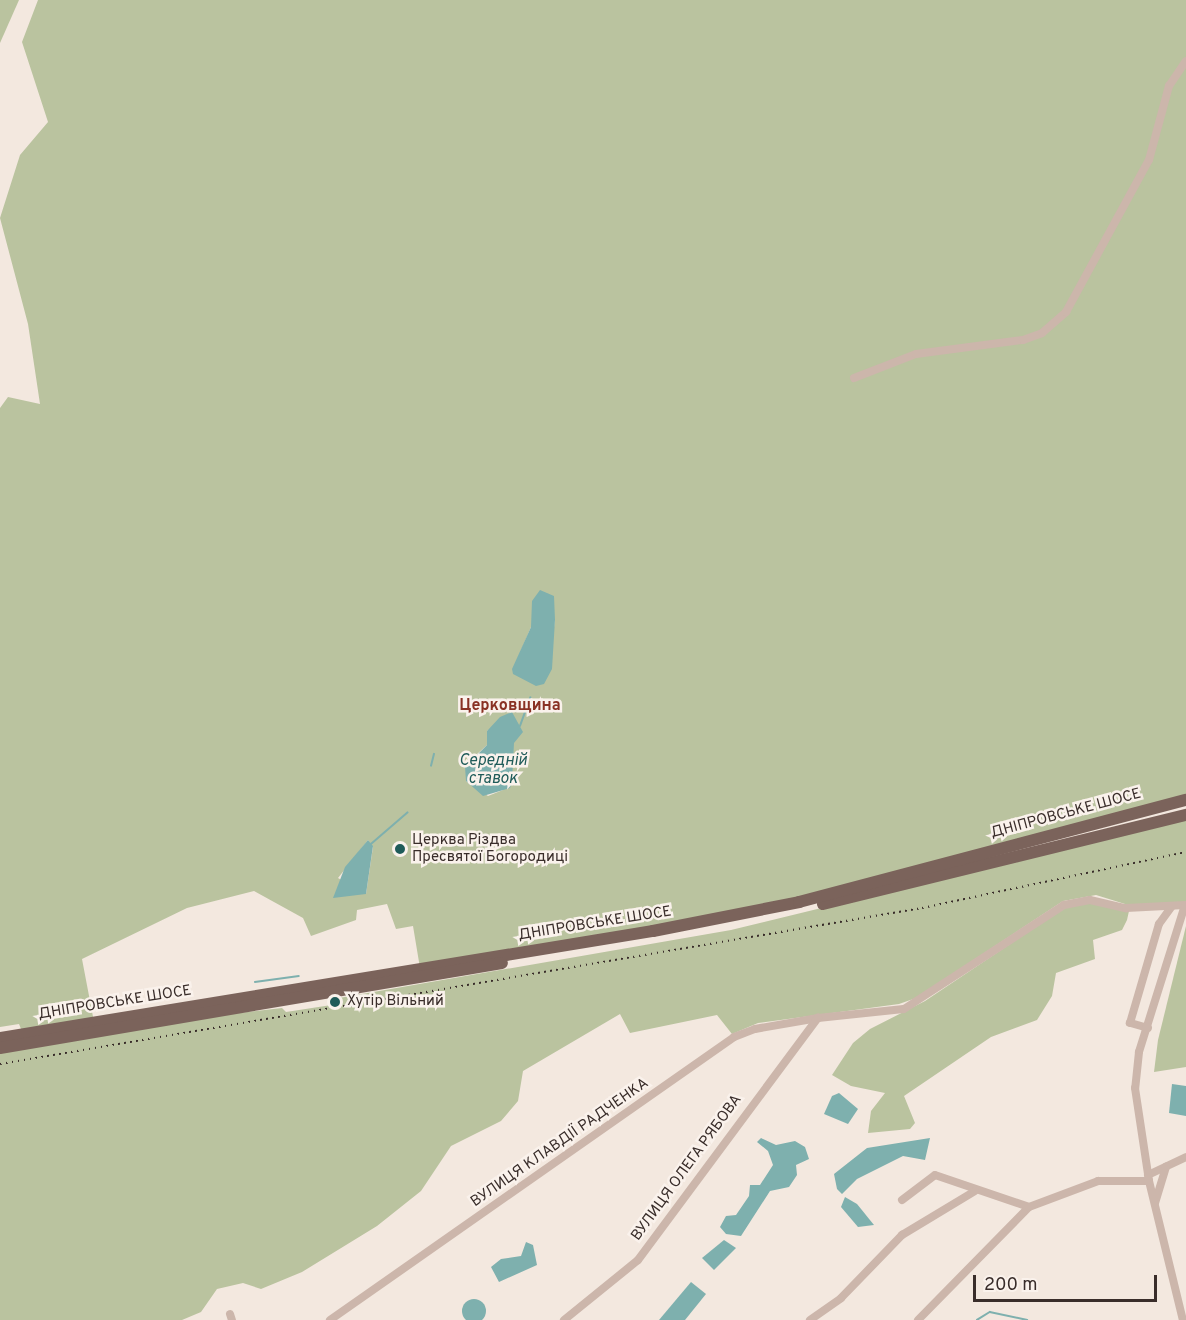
<!DOCTYPE html>
<html>
<head>
<meta charset="utf-8">
<style>
  body { margin:0 }
  #map { position:relative; width:1186px; height:1320px; overflow:hidden; background:#f3e8df; font-family:Overpass,sans-serif }
  div>[style] { position:absolute }
  [style*='--x'] { left:calc(var(--x)*1px); top:calc(var(--y)*1px); width:calc(var(--w)*1px); rotate:calc(var(--a)*1deg) }
  .green>* { inset:0; background:#bac39f }
  .water>* { inset:0; background:#7eb0ae }
  .round { border-radius:50% }
  .stream>* { height:1.5px; margin:-0.75px; padding:0 0.75px; transform-origin:0.75px; border-radius:0.75px; background:#7eb0ae }
  .minor>* { height:8px; margin:-4px; padding:0 4px; transform-origin:4px; border-radius:4px; background:#ccb6ab }
  .primary>* { height:12px; margin:-6px; padding:0 6px; transform-origin:6px; border-radius:6px; background:#7b635b }
  .rail>* { height:1.5px; margin-top:-0.75px; transform-origin:0; background:repeating-linear-gradient(90deg,#392d2a 0 1.5px,transparent 0 6px) }
  .dots>* { width:16px; height:16px; translate:-50% -50%; box-sizing:border-box; border:3px solid #faf2ec; border-radius:50% }
  span { translate:-50% -50%; white-space:nowrap; text-align:center; line-height:1.15; -webkit-text-stroke:5px #faf2ec; paint-order:stroke }
  .street-label { font-size:15px; color:#392d2a }
  .poi-label { font-size:15px; color:#392d2a }
  .left { translate:0 -50%; text-align:left }
  .neighbourhood-label { font-size:16px; color:#893123; font-weight:700 }
  .water-label { font-size:16px; color:#1f5b59; font-style:italic }
  .scale { position:absolute; left:973px; top:1275px; width:184px; height:27px; box-sizing:border-box; border:3px solid #392d2a; border-top:0; padding-left:8px; font-size:18px; line-height:21px; white-space:nowrap; color:#392d2a; -webkit-text-stroke:4px #faf2ec; paint-order:stroke }
</style>
</head>
<body>
<div id="map">
  <div class="green">
    <i style="clip-path:polygon(0 0,19px 0,0 43px)"></i>
    <i style="clip-path:polygon(evenodd,38px 0,1186px 0,1186px 799px,799px 902px,420px 968px,413px 926px,396px 929px,387px 904px,357px 910px,356px 920px,311px 936px,303px 918px,254px 891px,187px 908px,82px 959px,94px 1022px,23px 1034px,19px 1024px,0 1027px,0 408px,8px 397px,40px 404px,28px 324px,0 218px,20px 155px,48px 122px,22px 42px,38px 0,555px 620px,549px 664px,536px 685px,516px 662px,531px 627px,555px 620px,38px 0,511px 712px,512px 757px,503px 790px,488px 796px,466px 781px,476px 755px,487px 745px,487px 731px,511px 712px,38px 0,368px 840px,373px 847px,366px 894px,338px 878px,368px 840px)"></i>
    <i style="clip-path:polygon(1186px 819px,1186px 904px,1125px 904px,1096px 895px,1063px 901px,916px 998px,899px 1004px,758px 1023px,732px 1034px,717px 1015px,630px 1033px,620px 1014px,523px 1071px,518px 1101px,501px 1121px,451px 1146px,421px 1191px,377px 1226px,302px 1272px,261px 1289px,243px 1283px,217px 1289px,201px 1312px,182px 1320px,0 1320px,0 1048px,150px 1023px,282px 1008px,286px 1012px,338px 1004px,339px 998px,731px 930px)"></i>
    <i style="clip-path:polygon(1089px 903px,1129px 911px,1127px 920px,1122px 930px,1093px 940px,1095px 959px,1056px 973px,1052px 996px,1037px 1020px,991px 1037px,904px 1096px,915px 1123px,910px 1129px,868px 1133px,871px 1111px,885px 1093px,851px 1086px,832px 1075px,853px 1043px,870px 1029px,925px 1001px,1064px 908px)"></i>
    <i style="clip-path:polygon(1186px 926px,1186px 1067px,1154px 1072px,1158px 1040px)"></i>
  </div>
  <div class="water">
    <i style="clip-path:polygon(540px 590px,554px 596px,555px 620px,552px 669px,544px 684px,536px 686px,513px 674px,512px 669px,531px 627px,532px 601px)"></i>
    <i style="clip-path:polygon(512px 712px,523px 732px,514px 743px,512px 782px,510px 788px,483px 796px,466px 781px,465px 767px,487px 745px,487px 731px,500px 717px)"></i>
    <i style="clip-path:polygon(368px 840px,373px 846px,366px 894px,333px 898px,345px 867px)"></i>
    <i style="clip-path:polygon(1172px 1084px,1186px 1086px,1186px 1116px,1169px 1113px)"></i>
    <i style="clip-path:polygon(839px 1093px,858px 1109px,848px 1124px,824px 1114px,832px 1096px)"></i>
    <i style="clip-path:polygon(761px 1138px,776px 1145px,795px 1141px,805px 1147px,809px 1159px,796px 1165px,797px 1175px,789px 1187px,770px 1191px,741px 1236px,726px 1234px,720px 1227px,726px 1216px,736px 1215px,749px 1196px,750px 1185px,760px 1185px,773px 1165px,768px 1151px,757px 1142px)"></i>
    <i style="clip-path:polygon(930px 1138px,925px 1160px,903px 1156px,857px 1179px,842px 1194px,837px 1189px,834px 1174px,867px 1148px)"></i>
    <i style="clip-path:polygon(845px 1197px,857px 1204px,874px 1225px,858px 1227px,841px 1207px)"></i>
    <i style="clip-path:polygon(724px 1240px,736px 1248px,714px 1270px,702px 1258px)"></i>
    <i style="clip-path:polygon(526px 1242px,533px 1245px,537px 1265px,499px 1282px,491px 1267px,501px 1259px,521px 1256px)"></i>
    <i style="clip-path:polygon(691px 1282px,706px 1294px,685px 1320px,659px 1320px)"></i>
    <i class="round" style="left:462px;top:1299px;width:24px;height:24px"></i>
  </div>
  <div class="stream">
    <i style="--x:520;--y:726;--w:30;--a:-70"></i>
    <i style="--x:431;--y:766;--w:12;--a:-76"></i>
    <i style="--x:371;--y:844;--w:48;--a:-40.7"></i>
    <i style="--x:255;--y:982;--w:44;--a:-7.8"></i>
    <i style="--x:977;--y:1320;--w:15;--a:-32"></i>
    <i style="--x:990;--y:1312;--w:38;--a:12"></i>
  </div>
  <div class="minor">
    <i style="--x:854;--y:378;--w:66;--a:-21.2"></i>
    <i style="--x:916;--y:354;--w:108;--a:-7.5"></i>
    <i style="--x:1023;--y:340;--w:20;--a:-20"></i>
    <i style="--x:1042;--y:333;--w:32;--a:-41"></i>
    <i style="--x:1066;--y:312;--w:173;--a:-61.4"></i>
    <i style="--x:1149;--y:160;--w:77;--a:-74.9"></i>
    <i style="--x:1169;--y:86;--w:30;--a:-56"></i>
    <i style="--x:1148;--y:1028;--w:19;--a:-164"></i>
    <i style="--x:1130;--y:1023;--w:103;--a:-73.7"></i>
    <i style="--x:1159;--y:924;--w:22;--a:-54"></i>
    <i style="--x:1148;--y:1175;--w:42;--a:-25.3"></i>
    <i style="--x:902;--y:1200;--w:41;--a:-37.1"></i>
    <i style="--x:935;--y:1175;--w:99;--a:18.8"></i>
    <i style="--x:1155;--y:1203;--w:38;--a:-73"></i>
    <i style="--x:230;--y:1314;--w:6;--a:72"></i>
    <i style="--x:330;--y:1320;--w:493;--a:-35"></i>
    <i style="--x:734;--y:1037;--w:22;--a:-21"></i>
    <i style="--x:755;--y:1029;--w:64;--a:-9.9"></i>
    <i style="--x:818;--y:1018;--w:86;--a:-6"></i>
    <i style="--x:904;--y:1009;--w:191;--a:-33"></i>
    <i style="--x:1064;--y:905;--w:26;--a:-11"></i>
    <i style="--x:1090;--y:900;--w:37;--a:13"></i>
    <i style="--x:1126;--y:908;--w:59;--a:-2.9"></i>
    <i style="--x:1185;--y:905;--w:154;--a:107.4"></i>
    <i style="--x:1139;--y:1052;--w:36;--a:96"></i>
    <i style="--x:1135;--y:1088;--w:94;--a:81.4"></i>
    <i style="--x:1149;--y:1181;--w:143;--a:76.3"></i>
    <i style="--x:564;--y:1320;--w:95;--a:-39"></i>
    <i style="--x:638;--y:1260;--w:302;--a:-53.4"></i>
    <i style="--x:810;--y:1320;--w:38;--a:-35"></i>
    <i style="--x:841;--y:1298;--w:88;--a:-45.9"></i>
    <i style="--x:902;--y:1235;--w:85;--a:-31.1"></i>
    <i style="--x:918;--y:1320;--w:158;--a:-45.5"></i>
    <i style="--x:1029;--y:1207;--w:74;--a:-20.6"></i>
    <i style="--x:1098;--y:1181;--w:51;--a:0"></i>
  </div>
  <div class="primary">
    <i style="--x:823;--y:904;--w:374;--a:-13.8"></i>
    <i style="--x:0;--y:1038;--w:662;--a:-9.31"></i>
    <i style="--x:653;--y:931;--w:149;--a:-11.2"></i>
    <i style="--x:799;--y:902;--w:400;--a:-14.8"></i>
    <i style="--x:0;--y:1048;--w:509;--a:-9.61"></i>
  </div>
  <div class="rail">
    <i style="--x:0;--y:1064;--w:935;--a:-9.6"></i>
    <i style="--x:922;--y:908;--w:270;--a:-12"></i>
  </div>
  <div class="dots">
    <i style="left:400px;top:849px;background:#1f5b59"></i>
    <i style="left:335px;top:1002px;background:#1f5b59"></i>
  </div>
  <div class="street-label">
    <span style="left:1066px;top:814px;rotate:-15deg">ДНІПРОВСЬКЕ ШОСЕ</span>
    <span style="left:595px;top:924px;rotate:-9deg">ДНІПРОВСЬКЕ ШОСЕ</span>
    <span style="left:115px;top:1003px;rotate:-9deg">ДНІПРОВСЬКЕ ШОСЕ</span>
    <span style="left:560px;top:1143px;rotate:-35deg">ВУЛИЦЯ КЛАВДІЇ РАДЧЕНКА</span>
    <span style="left:687px;top:1168px;rotate:-54deg">ВУЛИЦЯ ОЛЕГА РЯБОВА</span>
  </div>
  <div class="poi-label">
    <span class="left" style="left:412px;top:849px">Церква Різдва<br>Пресвятої Богородиці</span>
    <span class="left" style="left:347px;top:1002px">Хутір Вільний</span>
  </div>
  <div class="neighbourhood-label">
    <span style="left:510px;top:706px">Церковщина</span>
  </div>
  <div class="water-label">
    <span style="left:493px;top:770px">Середній<br>ставок</span>
  </div>
  <div class="scale">200 m</div>
</div>
</body>
</html>
